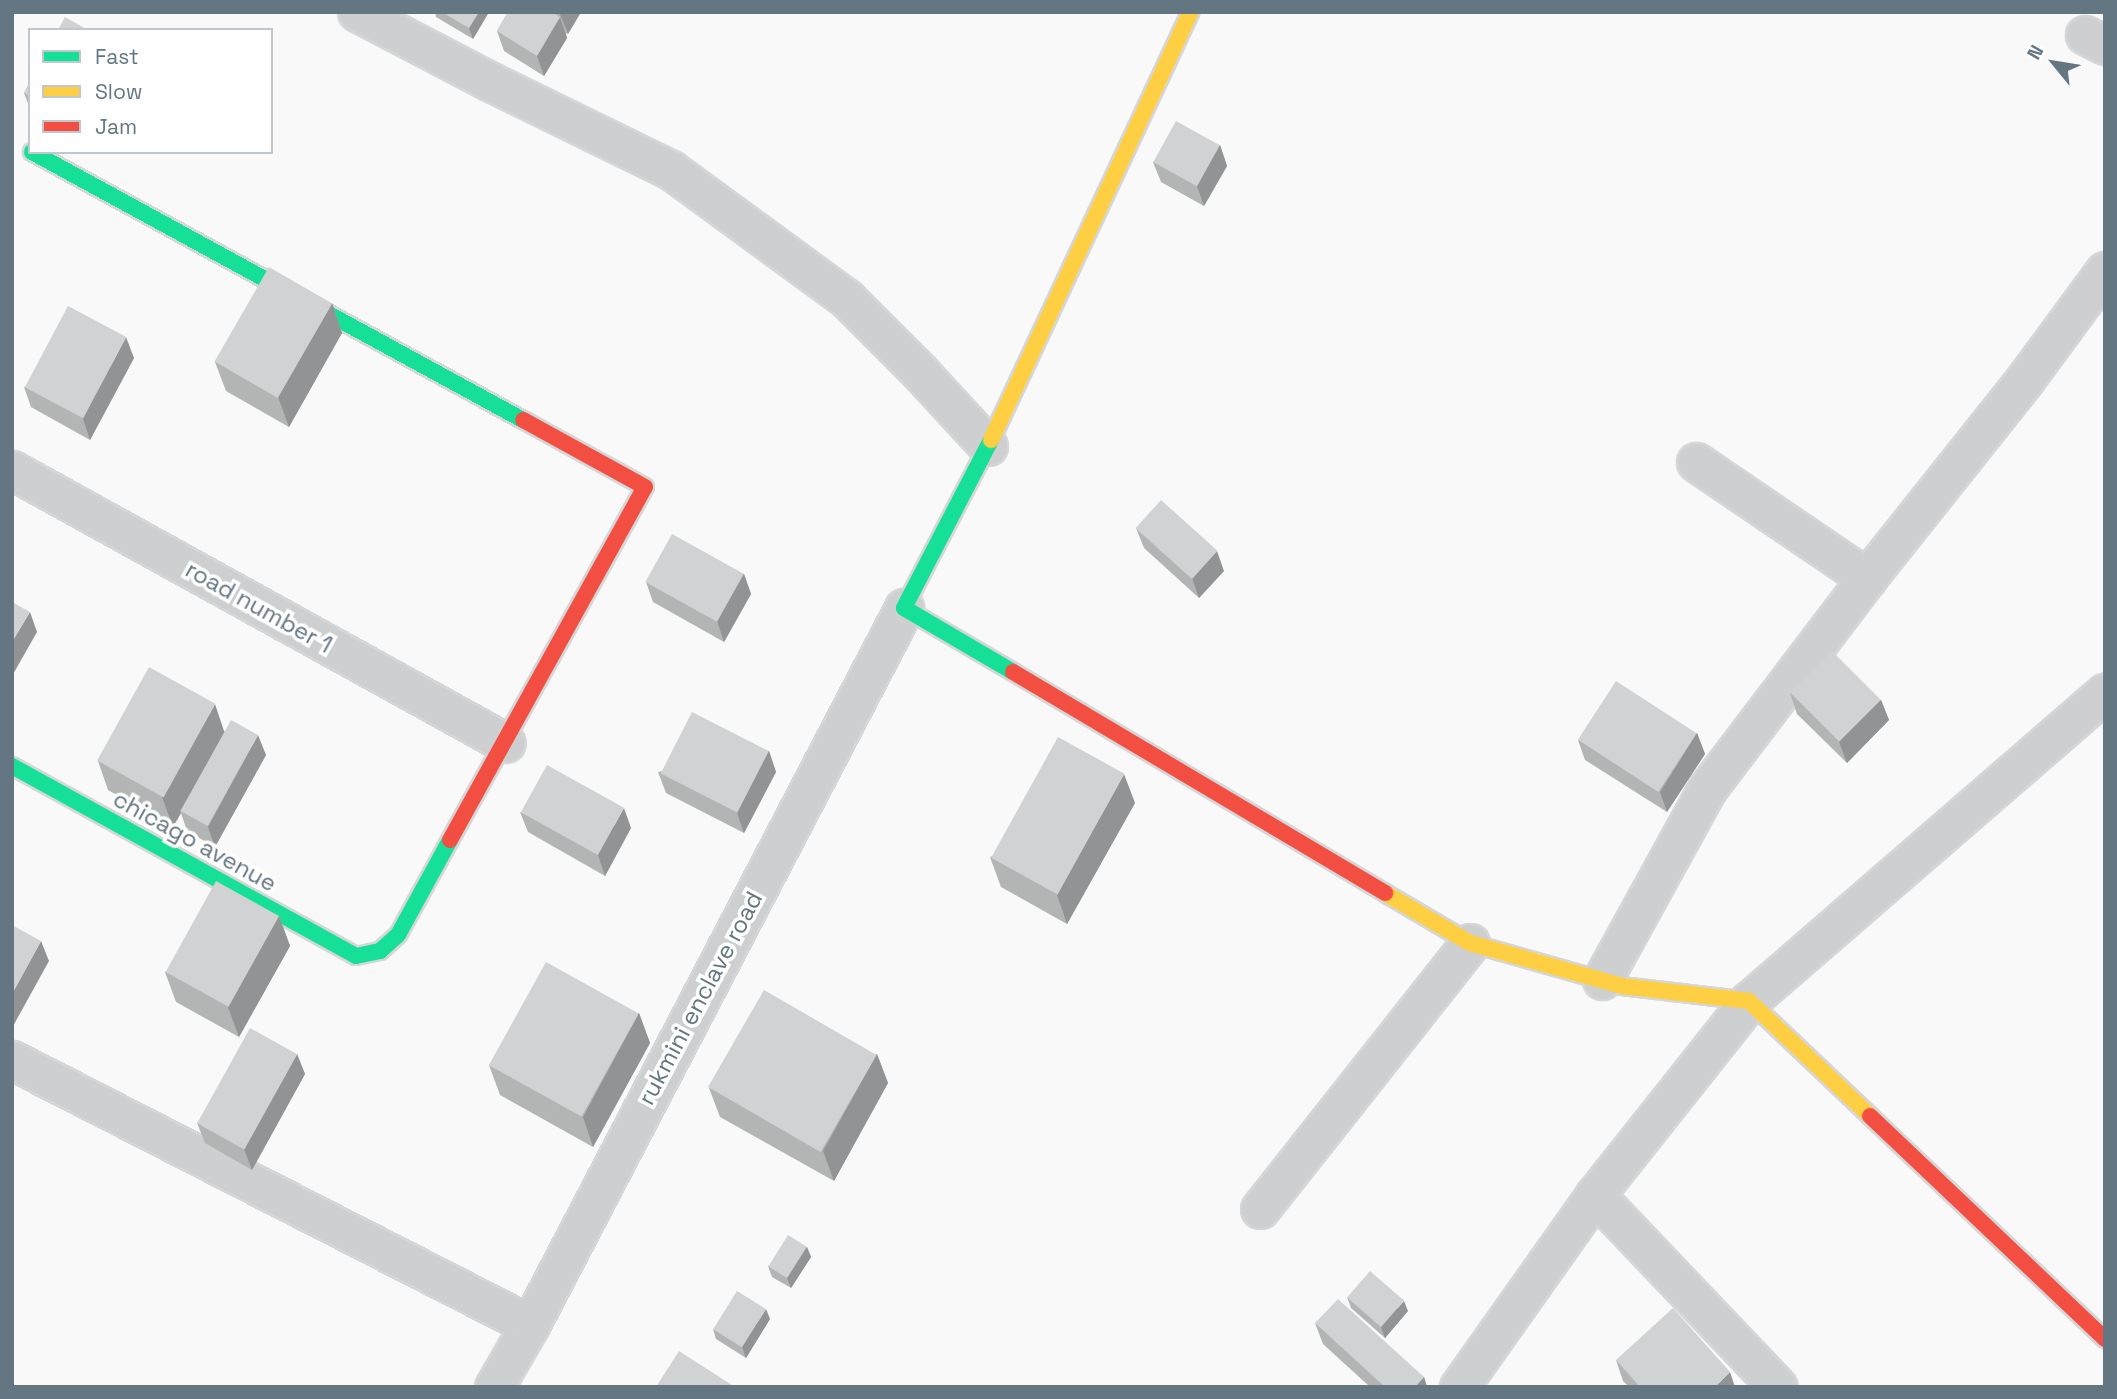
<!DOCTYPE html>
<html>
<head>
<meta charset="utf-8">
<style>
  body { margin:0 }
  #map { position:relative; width:2117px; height:1399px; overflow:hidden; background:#f9f9f9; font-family:"Space Grotesk",sans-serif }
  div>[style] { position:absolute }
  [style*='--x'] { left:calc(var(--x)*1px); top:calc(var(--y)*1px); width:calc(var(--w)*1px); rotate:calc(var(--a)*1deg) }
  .roads { filter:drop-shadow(2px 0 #d5d6d7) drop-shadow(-2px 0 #d5d6d7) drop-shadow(0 2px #d5d6d7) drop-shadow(0 -2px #d5d6d7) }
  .street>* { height:37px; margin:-18.5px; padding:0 18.5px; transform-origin:18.5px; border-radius:18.5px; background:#cecfd0 }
  .fast>* { height:16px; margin:-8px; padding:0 8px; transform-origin:8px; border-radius:8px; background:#16e098 }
  .slow>* { height:16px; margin:-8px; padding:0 8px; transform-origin:8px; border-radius:8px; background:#ffcf43 }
  .jam>* { height:16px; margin:-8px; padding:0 8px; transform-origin:8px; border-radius:8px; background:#f24e42 }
  .wall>* { inset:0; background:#b3b5b5 }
  .shaded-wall>* { inset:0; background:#929394 }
  .building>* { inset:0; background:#d0d2d3; transform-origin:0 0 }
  span { translate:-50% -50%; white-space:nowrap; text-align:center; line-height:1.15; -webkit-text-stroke:7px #fff; paint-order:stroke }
  .street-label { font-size:24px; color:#657683 }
  .frame { position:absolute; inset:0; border:14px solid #657683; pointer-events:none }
  .legend { position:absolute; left:28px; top:28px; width:245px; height:126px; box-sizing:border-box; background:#fff; border:2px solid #c1c8cd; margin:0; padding:9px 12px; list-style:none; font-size:21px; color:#657683 }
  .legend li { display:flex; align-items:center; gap:14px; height:35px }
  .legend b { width:35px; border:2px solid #c1c8cd }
  .north { position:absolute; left:2019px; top:28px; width:70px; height:70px; -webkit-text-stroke:5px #fff; paint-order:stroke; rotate:300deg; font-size:19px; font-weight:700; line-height:28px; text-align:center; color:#657683 }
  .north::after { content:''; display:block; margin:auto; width:24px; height:32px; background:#657683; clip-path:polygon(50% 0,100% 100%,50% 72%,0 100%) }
</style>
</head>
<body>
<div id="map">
  <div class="roads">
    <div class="street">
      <i style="--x:357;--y:12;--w:149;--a:27.6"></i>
      <i style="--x:489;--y:81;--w:203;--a:26.1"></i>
      <i style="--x:671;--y:170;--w:217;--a:36.2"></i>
      <i style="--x:846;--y:298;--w:103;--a:45"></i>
      <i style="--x:919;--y:371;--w:102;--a:47.4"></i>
      <i style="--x:2085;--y:35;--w:22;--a:27"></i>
      <i style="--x:1696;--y:462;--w:207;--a:34.2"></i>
      <i style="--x:12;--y:470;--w:564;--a:28.93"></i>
      <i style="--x:1602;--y:980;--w:218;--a:-61.2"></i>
      <i style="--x:1707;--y:789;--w:271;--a:-52.8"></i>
      <i style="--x:1871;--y:573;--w:249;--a:-51.5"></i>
      <i style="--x:2026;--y:378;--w:133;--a:-53.6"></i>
      <i style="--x:12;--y:1060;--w:582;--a:27.09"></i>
      <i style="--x:1595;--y:1195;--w:265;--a:46.4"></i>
      <i style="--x:1260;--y:1209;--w:339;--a:-51.7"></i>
      <i style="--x:494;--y:1387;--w:72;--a:-59.9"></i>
      <i style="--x:530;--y:1325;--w:809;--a:-62.45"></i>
      <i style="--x:1459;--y:1387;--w:235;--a:-54.7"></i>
      <i style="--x:1595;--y:1195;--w:248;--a:-51.6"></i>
      <i style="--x:1749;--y:1001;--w:471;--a:-40.9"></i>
    </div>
    <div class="fast">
      <i style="--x:32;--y:152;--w:559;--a:28.63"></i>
      <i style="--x:991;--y:440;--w:189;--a:117.4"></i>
      <i style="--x:904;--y:608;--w:126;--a:30.4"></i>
      <i style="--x:12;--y:766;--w:393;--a:28.9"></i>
      <i style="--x:356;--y:956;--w:25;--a:-12"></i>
      <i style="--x:380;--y:951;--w:24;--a:-42"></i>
      <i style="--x:398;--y:935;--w:108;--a:-61.3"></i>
    </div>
    <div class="slow">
      <i style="--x:991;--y:440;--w:472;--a:-65"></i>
      <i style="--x:1385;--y:893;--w:99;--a:30.5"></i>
      <i style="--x:1470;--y:943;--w:158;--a:15.8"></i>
      <i style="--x:1622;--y:986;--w:128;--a:6.7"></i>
      <i style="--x:1749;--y:1001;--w:167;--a:43.5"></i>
    </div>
    <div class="jam">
      <i style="--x:1013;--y:672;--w:433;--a:30.7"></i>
      <i style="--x:450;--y:840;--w:403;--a:-61.1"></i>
      <i style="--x:645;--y:487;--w:139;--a:-151.2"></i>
      <i style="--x:1870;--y:1116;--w:324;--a:43.5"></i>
    </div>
  </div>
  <div class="wall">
    <i style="clip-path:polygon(435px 12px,489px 12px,473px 39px,436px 17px)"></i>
    <i style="clip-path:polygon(508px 12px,581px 12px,568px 34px,566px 33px,567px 38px,544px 76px,504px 51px,497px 31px)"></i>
    <i style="clip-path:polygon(30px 82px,30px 109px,24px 93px)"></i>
    <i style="clip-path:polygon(1220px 145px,1227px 166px,1204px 206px,1161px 182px,1153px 162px)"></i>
    <i style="clip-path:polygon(332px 303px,342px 333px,289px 427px,226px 391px,215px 362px)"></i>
    <i style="clip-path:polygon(134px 358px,90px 440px,31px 407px,24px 387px)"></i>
    <i style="clip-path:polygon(1136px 528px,1224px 571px,1199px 598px,1144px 548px)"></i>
    <i style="clip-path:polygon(744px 574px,751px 594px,724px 642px,653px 602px,646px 582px)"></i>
    <i style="clip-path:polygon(1790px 693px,1881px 700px,1889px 720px,1847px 763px,1797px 714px)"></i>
    <i style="clip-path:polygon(225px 731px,266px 755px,215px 847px,187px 831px,181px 813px,173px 827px,108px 790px,98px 761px)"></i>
    <i style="clip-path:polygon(1697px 733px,1705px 754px,1667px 812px,1585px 760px,1578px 740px)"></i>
    <i style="clip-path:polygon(769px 751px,776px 772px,744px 833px,666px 793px,658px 772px)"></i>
    <i style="clip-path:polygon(1135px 803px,1067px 924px,1001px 887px,990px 857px)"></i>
    <i style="clip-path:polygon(520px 812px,631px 828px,605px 876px,528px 832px)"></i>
    <i style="clip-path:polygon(279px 916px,290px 946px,239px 1037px,176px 1002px,165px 972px)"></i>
    <i style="clip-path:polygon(639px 1013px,650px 1043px,593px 1147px,500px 1095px,489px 1065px)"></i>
    <i style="clip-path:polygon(297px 1054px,305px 1074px,252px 1170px,205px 1143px,197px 1123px)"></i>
    <i style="clip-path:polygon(877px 1054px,888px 1083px,834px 1181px,720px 1117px,709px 1088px)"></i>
    <i style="clip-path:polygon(807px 1247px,811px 1257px,791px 1288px,772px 1277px,768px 1266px)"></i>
    <i style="clip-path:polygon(1347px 1297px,1408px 1311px,1385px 1338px,1351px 1308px)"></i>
    <i style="clip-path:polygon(770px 1319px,746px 1358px,716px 1339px,713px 1329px)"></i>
    <i style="clip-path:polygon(1315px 1323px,1424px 1377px,1427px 1387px,1370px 1387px,1323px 1344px)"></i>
    <i style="clip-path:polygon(1616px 1360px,1735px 1387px,1629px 1387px,1623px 1381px)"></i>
  </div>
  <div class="shaded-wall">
    <i style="clip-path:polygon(479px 12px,489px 12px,473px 39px,469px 28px)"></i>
    <i style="clip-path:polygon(561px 12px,581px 12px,568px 34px,560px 14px)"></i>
    <i style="clip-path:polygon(560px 17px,567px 38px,544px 76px,537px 56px)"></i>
    <i style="clip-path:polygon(1220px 145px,1227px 166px,1204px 206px,1197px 186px)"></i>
    <i style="clip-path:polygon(332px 303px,342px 333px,289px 427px,278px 397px)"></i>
    <i style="clip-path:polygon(126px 337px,134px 358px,90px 440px,83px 419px)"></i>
    <i style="clip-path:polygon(1217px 551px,1224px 571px,1199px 598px,1192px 578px)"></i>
    <i style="clip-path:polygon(744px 574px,751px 594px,724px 642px,717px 621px)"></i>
    <i style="clip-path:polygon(30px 612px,37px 632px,12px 676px,12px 642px)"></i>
    <i style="clip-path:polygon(1881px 700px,1889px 720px,1847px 763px,1839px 742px)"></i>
    <i style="clip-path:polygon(215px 704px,225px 734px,180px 811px,181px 813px,173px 827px,162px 797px)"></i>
    <i style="clip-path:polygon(1697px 733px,1705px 754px,1667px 812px,1660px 792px)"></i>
    <i style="clip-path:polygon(258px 735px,266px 755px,215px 847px,208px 827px)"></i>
    <i style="clip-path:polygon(769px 751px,776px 772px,744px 833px,737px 813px)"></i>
    <i style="clip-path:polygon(1124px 774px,1135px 803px,1067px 924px,1057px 895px)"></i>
    <i style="clip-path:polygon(624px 808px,631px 828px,605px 876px,598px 855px)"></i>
    <i style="clip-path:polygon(279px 916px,290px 946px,239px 1037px,228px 1007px)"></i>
    <i style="clip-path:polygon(41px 941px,49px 961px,12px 1028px,12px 994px)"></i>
    <i style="clip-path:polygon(639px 1013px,650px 1043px,593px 1147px,583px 1117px)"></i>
    <i style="clip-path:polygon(297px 1054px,305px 1074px,252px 1170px,244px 1149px)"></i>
    <i style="clip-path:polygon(877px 1054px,888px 1083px,834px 1181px,823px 1151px)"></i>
    <i style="clip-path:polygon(807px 1247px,811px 1257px,791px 1288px,787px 1278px)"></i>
    <i style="clip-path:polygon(1404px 1301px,1408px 1311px,1385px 1338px,1381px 1327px)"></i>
    <i style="clip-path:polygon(766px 1309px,770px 1319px,746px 1358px,742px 1347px)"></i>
    <i style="clip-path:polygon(1730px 1372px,1735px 1387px,1715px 1387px)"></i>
    <i style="clip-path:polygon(1424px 1377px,1427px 1387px,1415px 1387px)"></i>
  </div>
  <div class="building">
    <i style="clip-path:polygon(442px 12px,479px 12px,469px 28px)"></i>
    <i style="clip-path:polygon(508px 12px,551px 12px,560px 17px,537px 56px,497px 31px)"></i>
    <i style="clip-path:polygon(65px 17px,88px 30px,58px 30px)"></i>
    <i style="clip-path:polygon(30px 82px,30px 96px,24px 93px)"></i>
    <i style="left:1176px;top:121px;width:50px;height:47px;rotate:29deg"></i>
    <i style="left:269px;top:267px;width:73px;height:109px;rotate:30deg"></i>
    <i style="left:68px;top:306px;width:66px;height:92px;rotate:28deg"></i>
    <i style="left:1161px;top:500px;width:76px;height:38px;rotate:42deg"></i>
    <i style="left:672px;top:534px;width:82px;height:55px;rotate:29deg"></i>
    <i style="clip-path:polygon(12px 602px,30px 612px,12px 642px)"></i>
    <i style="left:1832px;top:651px;width:69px;height:59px;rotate:45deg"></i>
    <i style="left:149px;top:667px;width:76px;height:107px;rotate:29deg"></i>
    <i style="left:1616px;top:681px;width:96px;height:70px;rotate:33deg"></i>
    <i style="left:692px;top:712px;width:86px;height:69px;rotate:27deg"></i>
    <i style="left:231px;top:720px;width:31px;height:104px;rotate:29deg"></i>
    <i style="left:1058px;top:737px;width:76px;height:138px;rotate:29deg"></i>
    <i style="left:547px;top:765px;width:88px;height:54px;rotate:29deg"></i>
    <i style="left:216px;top:881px;width:72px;height:104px;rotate:29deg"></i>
    <i style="clip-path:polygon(12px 925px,41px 941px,12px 994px)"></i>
    <i style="left:546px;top:962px;width:106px;height:118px;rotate:29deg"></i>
    <i style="left:764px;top:990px;width:130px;height:112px;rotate:30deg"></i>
    <i style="left:250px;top:1028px;width:54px;height:109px;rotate:29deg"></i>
    <i style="left:788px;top:1235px;width:22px;height:37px;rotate:32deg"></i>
    <i style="left:1370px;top:1271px;width:45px;height:35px;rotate:41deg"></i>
    <i style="left:737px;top:1291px;width:34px;height:45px;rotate:32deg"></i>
    <i style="clip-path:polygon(1338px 1299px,1424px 1377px,1415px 1387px,1385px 1387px,1315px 1323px)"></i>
    <i style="clip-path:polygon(1673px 1308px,1730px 1372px,1715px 1387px,1640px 1387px,1616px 1360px)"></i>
    <i style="clip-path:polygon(679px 1351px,735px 1387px,656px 1387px)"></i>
  </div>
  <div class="street-label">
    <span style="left:259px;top:607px;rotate:29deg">road number 1</span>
    <span style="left:195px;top:841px;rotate:29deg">chicago avenue</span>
    <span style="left:700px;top:998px;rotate:-62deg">rukmini enclave road</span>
  </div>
  <div class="frame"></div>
  <ul class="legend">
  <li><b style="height:9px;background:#16e098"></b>Fast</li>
  <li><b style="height:9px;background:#ffcf43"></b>Slow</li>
  <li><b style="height:9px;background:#f24e42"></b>Jam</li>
  </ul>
  <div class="north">N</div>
</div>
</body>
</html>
